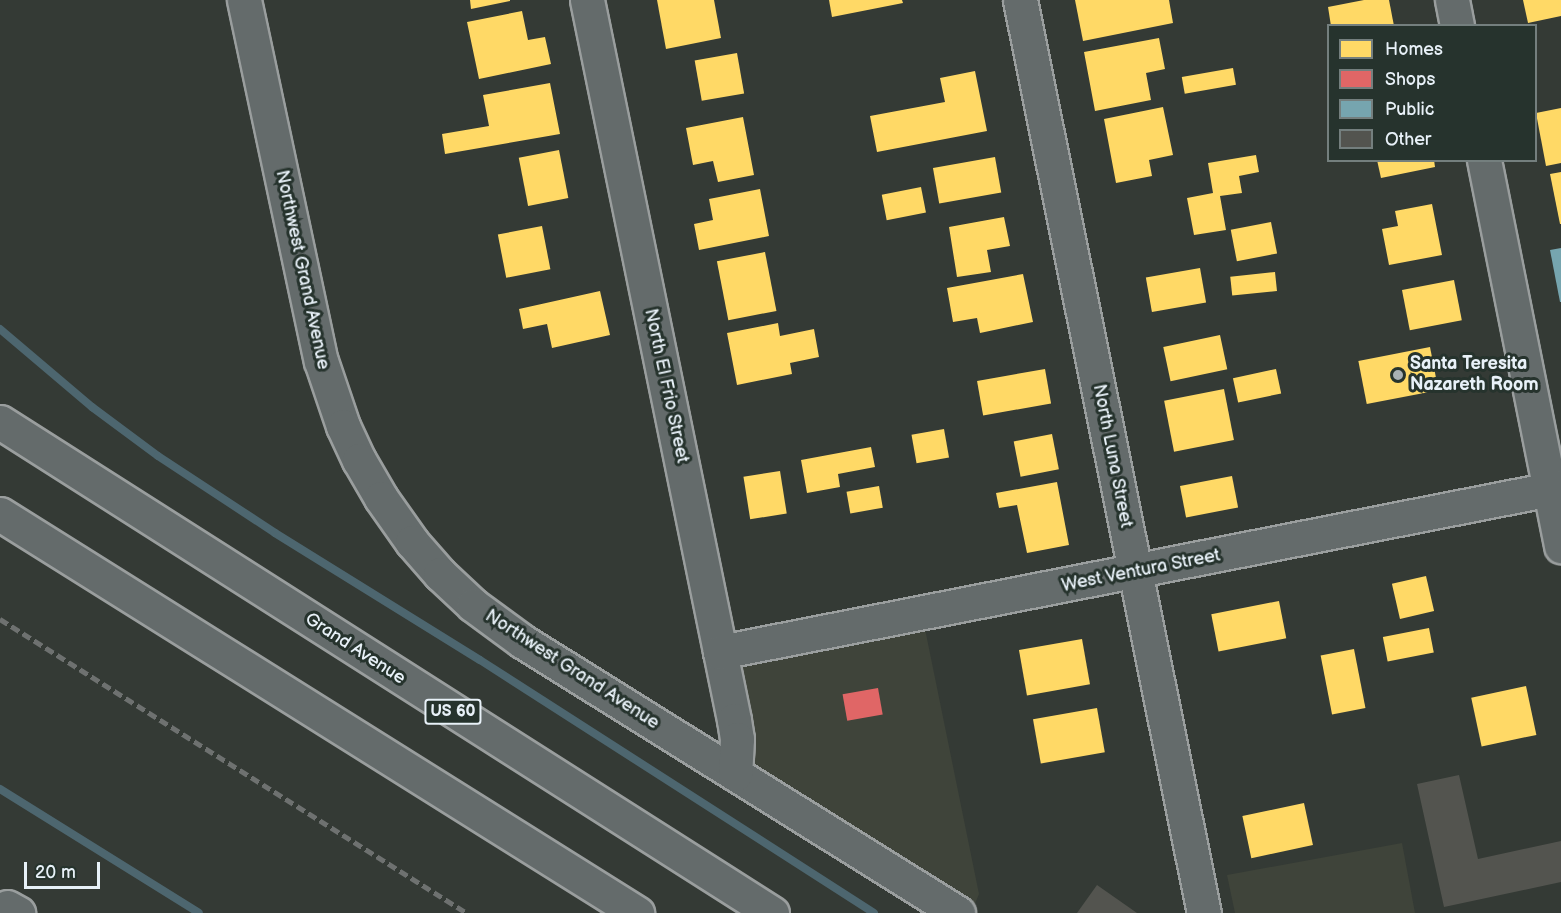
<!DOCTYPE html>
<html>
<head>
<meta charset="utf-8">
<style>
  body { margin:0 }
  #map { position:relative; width:1561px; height:913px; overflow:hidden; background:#343a35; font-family:"Balsamiq Sans",sans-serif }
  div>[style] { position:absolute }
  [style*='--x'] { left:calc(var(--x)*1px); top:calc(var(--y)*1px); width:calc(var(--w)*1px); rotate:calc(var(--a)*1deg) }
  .built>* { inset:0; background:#3f443a }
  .homes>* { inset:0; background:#ffd966; transform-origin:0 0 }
  .shops>* { inset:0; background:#e06666; transform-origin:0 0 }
  .public>* { inset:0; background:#76a5af }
  .stream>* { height:8px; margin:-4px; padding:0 4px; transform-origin:4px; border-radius:4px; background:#4d666f }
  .building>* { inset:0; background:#53544f }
  .roads { filter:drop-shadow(2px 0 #9a9e9e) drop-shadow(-2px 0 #9a9e9e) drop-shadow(0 2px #9a9e9e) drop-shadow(0 -2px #9a9e9e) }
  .minor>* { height:33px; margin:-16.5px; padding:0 16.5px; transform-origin:16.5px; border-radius:16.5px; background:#646b6b }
  .highway>* { height:33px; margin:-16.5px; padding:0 16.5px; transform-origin:16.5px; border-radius:16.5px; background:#646b6b }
  .rail>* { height:4.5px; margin-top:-2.25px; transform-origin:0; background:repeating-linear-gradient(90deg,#6e7170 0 9px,transparent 0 13.5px) }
  .dots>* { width:16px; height:16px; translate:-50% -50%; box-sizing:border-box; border:3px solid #26332d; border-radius:50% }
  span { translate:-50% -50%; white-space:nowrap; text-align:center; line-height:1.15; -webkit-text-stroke:6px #26332d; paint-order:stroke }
  .shield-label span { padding:2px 4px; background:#26332d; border:2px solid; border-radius:4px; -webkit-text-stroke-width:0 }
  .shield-label { font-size:16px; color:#e8f1f8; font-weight:700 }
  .street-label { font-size:18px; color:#e8f1f8 }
  .poi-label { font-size:18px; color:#e8f1f8; font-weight:700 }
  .left { translate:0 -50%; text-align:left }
  .legend { position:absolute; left:1327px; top:24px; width:210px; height:138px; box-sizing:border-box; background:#26332d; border:2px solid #747f7e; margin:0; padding:8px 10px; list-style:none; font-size:18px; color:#e8f1f8 }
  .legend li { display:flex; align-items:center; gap:12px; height:30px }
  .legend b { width:30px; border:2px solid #747f7e }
  .scale { position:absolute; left:24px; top:862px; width:76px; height:27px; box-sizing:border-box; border:3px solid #e8f1f8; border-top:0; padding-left:8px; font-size:18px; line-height:21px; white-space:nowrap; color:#e8f1f8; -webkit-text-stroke:4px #26332d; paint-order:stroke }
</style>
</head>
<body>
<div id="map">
  <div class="built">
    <i style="clip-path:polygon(924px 624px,979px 894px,971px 913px,748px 772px,730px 660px)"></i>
    <i style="clip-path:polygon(1402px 843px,1415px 913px,1235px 913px,1227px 875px)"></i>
  </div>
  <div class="homes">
    <i style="clip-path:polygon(470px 0,510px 0,510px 1px,471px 9px)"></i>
    <i style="clip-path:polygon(657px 0,714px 0,721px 38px,666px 49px)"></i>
    <i style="clip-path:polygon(829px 0,902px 0,903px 3px,832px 17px)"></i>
    <i style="clip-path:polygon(1075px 0,1169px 0,1173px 23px,1083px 41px)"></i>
    <i style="clip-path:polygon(1364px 0,1389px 0,1394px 26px,1331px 26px,1328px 7px)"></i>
    <i style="clip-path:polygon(1523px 0,1561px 0,1561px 16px,1528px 23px)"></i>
    <i style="clip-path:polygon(522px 11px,528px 40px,545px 37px,551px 64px,479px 79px,467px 22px)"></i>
    <i style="clip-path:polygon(1159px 38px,1165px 69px,1146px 73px,1151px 100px,1095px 111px,1084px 52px)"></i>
    <i style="left:737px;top:53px;width:41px;height:43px;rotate:80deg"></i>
    <i style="left:1233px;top:68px;width:17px;height:52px;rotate:80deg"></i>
    <i style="clip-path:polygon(975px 71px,987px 131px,877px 152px,870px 116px,945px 102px,940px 78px)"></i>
    <i style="clip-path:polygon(550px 83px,560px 134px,445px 154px,442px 134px,489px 126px,483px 95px)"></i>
    <i style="clip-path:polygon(1163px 107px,1173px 155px,1149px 160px,1152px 176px,1116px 183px,1104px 119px)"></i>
    <i style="clip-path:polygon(1561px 108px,1561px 163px,1546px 166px,1536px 113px)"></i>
    <i style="clip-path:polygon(743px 117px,754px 175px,718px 182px,713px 161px,693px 165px,686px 128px)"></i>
    <i style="left:559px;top:150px;width:49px;height:41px;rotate:79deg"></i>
    <i style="clip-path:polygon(1256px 155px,1259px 172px,1239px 176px,1242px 193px,1220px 196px,1226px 230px,1194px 235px,1187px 198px,1213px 193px,1208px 163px)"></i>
    <i style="left:995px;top:157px;width:36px;height:63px;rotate:80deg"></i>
    <i style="clip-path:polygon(1377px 160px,1434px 160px,1435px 167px,1381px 178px)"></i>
    <i style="clip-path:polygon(1561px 172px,1561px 224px,1560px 224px,1550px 174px)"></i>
    <i style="left:921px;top:187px;width:26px;height:40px;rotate:79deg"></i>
    <i style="clip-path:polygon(760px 189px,769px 236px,699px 250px,694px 224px,713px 220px,709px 199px)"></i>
    <i style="clip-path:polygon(1432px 204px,1442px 255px,1389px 265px,1382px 229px,1398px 226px,1395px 211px)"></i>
    <i style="clip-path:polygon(1004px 217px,1010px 246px,987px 250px,991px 272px,957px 277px,949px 227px)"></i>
    <i style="left:1271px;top:222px;width:32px;height:41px;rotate:79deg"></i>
    <i style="left:542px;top:226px;width:44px;height:45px;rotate:79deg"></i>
    <i style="left:765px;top:252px;width:60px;height:49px;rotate:79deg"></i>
    <i style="left:1200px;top:268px;width:35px;height:55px;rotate:80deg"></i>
    <i style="left:1275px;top:272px;width:19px;height:45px;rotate:84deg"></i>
    <i style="clip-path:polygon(1023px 274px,1033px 322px,980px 333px,977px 318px,953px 322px,947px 288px)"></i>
    <i style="left:1454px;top:280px;width:41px;height:53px;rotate:79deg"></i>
    <i style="clip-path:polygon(600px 291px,610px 335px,552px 348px,547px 324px,523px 329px,519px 309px)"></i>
    <i style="clip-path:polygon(778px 323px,780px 336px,814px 329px,819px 357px,790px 363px,792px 374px,737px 385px,727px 333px)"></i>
    <i style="left:1220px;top:335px;width:35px;height:58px;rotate:78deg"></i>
    <i style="left:1430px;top:347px;width:44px;height:73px;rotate:79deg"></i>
    <i style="left:1045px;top:369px;width:35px;height:69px;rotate:80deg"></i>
    <i style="left:1276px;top:369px;width:25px;height:44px;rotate:78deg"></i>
    <i style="left:1224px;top:389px;width:52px;height:61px;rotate:79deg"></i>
    <i style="left:944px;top:429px;width:29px;height:33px;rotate:80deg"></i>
    <i style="left:1052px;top:434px;width:36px;height:39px;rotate:79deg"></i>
    <i style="clip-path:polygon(871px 447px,875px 467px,838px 474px,840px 487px,807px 493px,801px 460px)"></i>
    <i style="left:780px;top:471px;width:43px;height:37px;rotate:81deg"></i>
    <i style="left:1232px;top:476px;width:32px;height:53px;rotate:79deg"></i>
    <i style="clip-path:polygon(1057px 482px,1069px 545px,1027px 553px,1017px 505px,999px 508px,996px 493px)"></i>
    <i style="left:879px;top:486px;width:22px;height:33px;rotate:80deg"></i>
    <i style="left:1426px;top:576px;width:36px;height:35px;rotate:77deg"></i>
    <i style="left:1279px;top:601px;width:38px;height:69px;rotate:79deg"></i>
    <i style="left:1429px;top:628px;width:25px;height:47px;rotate:79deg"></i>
    <i style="left:1082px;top:639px;width:46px;height:64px;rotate:80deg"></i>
    <i style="left:1354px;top:649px;width:60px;height:34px;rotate:79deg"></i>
    <i style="left:1526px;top:686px;width:50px;height:56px;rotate:78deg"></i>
    <i style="left:1097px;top:708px;width:45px;height:65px;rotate:80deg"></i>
    <i style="left:1304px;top:803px;width:43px;height:63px;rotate:78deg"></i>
  </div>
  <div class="shops">
    <i style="left:878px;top:688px;width:27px;height:36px;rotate:80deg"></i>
  </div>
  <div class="public">
    <i style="clip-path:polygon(1561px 248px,1561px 302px,1560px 302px,1550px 250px)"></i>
  </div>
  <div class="stream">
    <i style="--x:0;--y:329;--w:121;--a:40.3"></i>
    <i style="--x:92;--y:407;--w:82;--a:36.6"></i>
    <i style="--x:158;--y:456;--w:140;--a:33.3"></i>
    <i style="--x:275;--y:533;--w:241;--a:31.8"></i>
    <i style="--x:480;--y:660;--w:468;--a:32.7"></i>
    <i style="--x:0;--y:789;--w:234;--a:31.9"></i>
  </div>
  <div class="building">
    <i style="clip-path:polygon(1459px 775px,1478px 859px,1561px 841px,1561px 882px,1444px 907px,1417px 784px)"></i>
    <i style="clip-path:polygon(1097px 885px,1137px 913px,1077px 913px)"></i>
  </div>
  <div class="roads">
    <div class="minor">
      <i style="--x:244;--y:0;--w:369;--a:78"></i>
      <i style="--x:321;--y:361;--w:69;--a:71.3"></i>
      <i style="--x:343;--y:426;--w:38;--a:65"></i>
      <i style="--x:359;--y:460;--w:44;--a:59.9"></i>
      <i style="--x:381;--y:498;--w:54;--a:54.8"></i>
      <i style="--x:412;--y:542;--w:43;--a:48.8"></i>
      <i style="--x:440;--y:574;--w:45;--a:43.2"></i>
      <i style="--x:473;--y:605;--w:61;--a:36.3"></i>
      <i style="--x:522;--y:641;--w:514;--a:31.96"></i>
      <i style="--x:587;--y:0;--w:735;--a:78.46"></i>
      <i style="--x:734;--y:720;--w:19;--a:81"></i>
      <i style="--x:737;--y:739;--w:35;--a:93"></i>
      <i style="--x:1020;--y:0;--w:931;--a:78.61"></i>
      <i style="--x:1452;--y:0;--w:26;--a:79"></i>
      <i style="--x:1484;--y:160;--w:394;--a:78.7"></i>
      <i style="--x:720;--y:652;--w:857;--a:-11.1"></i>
      <i style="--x:7;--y:907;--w:13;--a:29"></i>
    </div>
    <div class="highway">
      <i style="--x:0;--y:422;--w:915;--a:32.46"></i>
      <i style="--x:0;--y:514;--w:752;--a:32.06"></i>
    </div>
  </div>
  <div class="rail">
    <i style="--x:0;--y:619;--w:552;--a:32.19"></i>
  </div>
  <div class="dots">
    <i style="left:1398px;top:375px;background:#a9b1b4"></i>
  </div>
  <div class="shield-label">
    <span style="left:453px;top:712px">US 60</span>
  </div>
  <div class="street-label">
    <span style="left:302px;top:270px;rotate:78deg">Northwest Grand Avenue</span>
    <span style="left:666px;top:386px;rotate:78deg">North El Frio Street</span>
    <span style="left:1112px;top:456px;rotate:79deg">North Luna Street</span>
    <span style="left:1141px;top:571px;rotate:-11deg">West Ventura Street</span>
    <span style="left:355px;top:649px;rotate:33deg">Grand Avenue</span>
    <span style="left:572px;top:670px;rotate:33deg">Northwest Grand Avenue</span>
  </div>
  <div class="poi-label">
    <span class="left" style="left:1410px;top:375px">Santa Teresita<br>Nazareth Room</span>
  </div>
  <ul class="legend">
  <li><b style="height:16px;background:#ffd966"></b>Homes</li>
  <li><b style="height:16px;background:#e06666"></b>Shops</li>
  <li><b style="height:16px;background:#76a5af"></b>Public</li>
  <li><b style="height:16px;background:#53544f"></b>Other</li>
  </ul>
  <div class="scale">20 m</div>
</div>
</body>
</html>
